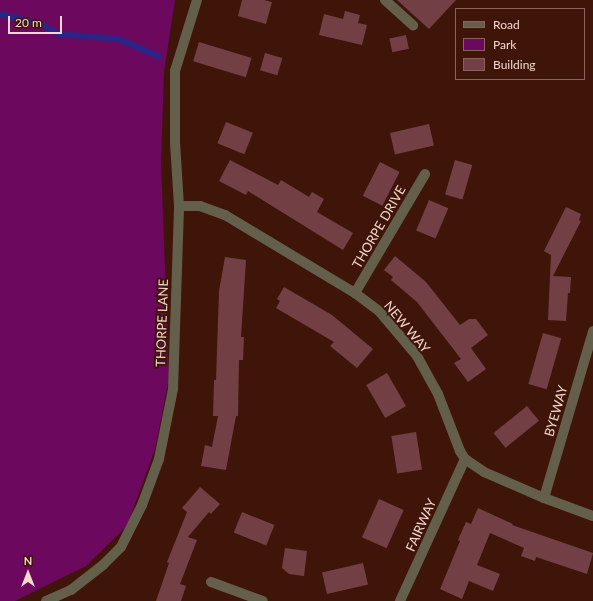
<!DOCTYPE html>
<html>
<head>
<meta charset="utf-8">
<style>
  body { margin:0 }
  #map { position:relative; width:593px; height:601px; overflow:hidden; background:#3f150a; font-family:Lato,sans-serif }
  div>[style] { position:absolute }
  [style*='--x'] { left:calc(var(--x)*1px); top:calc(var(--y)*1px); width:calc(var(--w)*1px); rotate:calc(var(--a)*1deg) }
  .green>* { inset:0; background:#6c095e }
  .stream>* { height:5.5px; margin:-2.75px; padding:0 2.75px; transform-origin:2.75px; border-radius:2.75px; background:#282587 }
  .building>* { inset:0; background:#724044; transform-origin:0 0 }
  .minor>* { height:10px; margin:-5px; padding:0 5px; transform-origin:5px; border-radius:5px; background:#645f4b }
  span { translate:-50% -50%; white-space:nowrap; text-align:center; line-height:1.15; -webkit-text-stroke:4px #3f150a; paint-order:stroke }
  .street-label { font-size:13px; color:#f4d7cf }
  .legend { position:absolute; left:455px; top:8px; width:130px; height:72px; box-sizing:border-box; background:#3f150a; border:1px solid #876359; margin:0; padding:5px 7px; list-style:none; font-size:12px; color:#f4d7cf }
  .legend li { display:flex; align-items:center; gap:8px; height:20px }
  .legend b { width:20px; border:1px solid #876359 }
  .north { position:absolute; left:8px; top:553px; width:40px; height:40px; -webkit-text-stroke:3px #3f150a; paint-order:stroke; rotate:0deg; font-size:11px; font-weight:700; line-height:16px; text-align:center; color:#f4d7cf }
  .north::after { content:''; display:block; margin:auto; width:14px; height:18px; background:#f4d7cf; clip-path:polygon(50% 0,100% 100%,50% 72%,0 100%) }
  .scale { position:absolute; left:8px; top:16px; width:54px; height:18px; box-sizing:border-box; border:2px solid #f4d7cf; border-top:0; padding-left:5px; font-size:12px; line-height:14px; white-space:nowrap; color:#f4d7cf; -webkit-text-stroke:3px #3f150a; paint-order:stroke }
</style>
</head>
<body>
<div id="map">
  <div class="green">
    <i style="clip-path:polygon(0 0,175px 0,164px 72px,161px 161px,169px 378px,155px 449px,127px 526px,86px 566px,15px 601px,0 601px)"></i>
  </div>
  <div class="stream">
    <i style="--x:0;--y:14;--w:42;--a:13.7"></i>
    <i style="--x:41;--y:24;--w:20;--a:30"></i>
    <i style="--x:58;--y:34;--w:61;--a:4.7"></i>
    <i style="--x:119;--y:39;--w:43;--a:23.6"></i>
  </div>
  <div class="building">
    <i style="clip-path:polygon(242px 0,264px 0,272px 2px,266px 24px,238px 16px)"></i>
    <i style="clip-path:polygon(397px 0,456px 0,429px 29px)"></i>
    <i style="clip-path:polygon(345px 11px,360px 15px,358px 23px,367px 25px,362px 45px,319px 35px,324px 14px,343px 19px)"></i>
    <i style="left:406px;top:35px;width:14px;height:17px;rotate:78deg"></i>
    <i style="left:199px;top:42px;width:55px;height:20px;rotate:17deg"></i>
    <i style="left:265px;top:53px;width:18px;height:18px;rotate:16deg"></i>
    <i style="left:226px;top:122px;width:29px;height:23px;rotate:22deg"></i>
    <i style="left:429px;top:124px;width:22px;height:40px;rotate:77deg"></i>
    <i style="clip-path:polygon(230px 160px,278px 185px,281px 180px,309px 197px,312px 192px,324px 199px,317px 212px,353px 233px,343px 250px,248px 191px,246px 195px,219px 181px)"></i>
    <i style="left:455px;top:160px;width:18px;height:36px;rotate:16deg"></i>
    <i style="left:380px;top:162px;width:22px;height:38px;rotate:27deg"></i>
    <i style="left:429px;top:200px;width:21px;height:33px;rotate:23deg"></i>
    <i style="clip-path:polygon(566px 207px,581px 214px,579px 220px,581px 221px,553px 276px,571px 277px,570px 293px,568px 293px,566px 321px,548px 320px,551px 255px,544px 251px)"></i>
    <i style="clip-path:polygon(395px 256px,426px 282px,460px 325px,469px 319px,476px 319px,488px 335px,471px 348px,486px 369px,468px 382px,454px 363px,461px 359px,417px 302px,391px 280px,393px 277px,384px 270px)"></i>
    <i style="clip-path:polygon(225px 257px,246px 260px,241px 337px,244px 337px,243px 360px,239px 360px,238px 416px,236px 416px,226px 470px,201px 466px,205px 445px,212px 447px,218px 416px,213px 416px,214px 380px,216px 380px,219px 291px)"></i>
    <i style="clip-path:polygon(284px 287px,332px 315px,373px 349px,357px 368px,330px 346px,334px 342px,276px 308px,280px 301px,277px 299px)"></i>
    <i style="left:543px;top:333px;width:19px;height:53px;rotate:16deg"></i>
    <i style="left:387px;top:373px;width:38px;height:24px;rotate:60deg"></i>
    <i style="left:527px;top:406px;width:19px;height:43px;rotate:51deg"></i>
    <i style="left:416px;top:432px;width:38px;height:25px;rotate:81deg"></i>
    <i style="clip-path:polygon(200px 487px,220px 504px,211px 514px,209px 512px,188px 537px,197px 540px,180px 584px,186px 586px,181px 601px,156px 601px,169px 563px,167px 562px,187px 512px,182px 508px)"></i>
    <i style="left:379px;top:499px;width:27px;height:42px;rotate:24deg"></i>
    <i style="clip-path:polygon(478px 508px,513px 524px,512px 525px,593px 553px,587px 574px,536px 557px,535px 561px,521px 556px,524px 548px,490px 533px,477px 565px,500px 574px,493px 591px,469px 581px,462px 599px,440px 589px,460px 541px,458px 540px,466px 522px,471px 524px)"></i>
    <i style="left:242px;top:512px;width:35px;height:22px;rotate:22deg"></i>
    <i style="clip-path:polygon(285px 548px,307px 551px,304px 576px,289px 574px,282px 568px)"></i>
    <i style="left:363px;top:563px;width:22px;height:42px;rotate:77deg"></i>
  </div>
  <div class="minor">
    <i style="--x:385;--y:0;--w:38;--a:42"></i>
    <i style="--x:179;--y:206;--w:21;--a:0"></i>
    <i style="--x:200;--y:206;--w:27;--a:20"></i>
    <i style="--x:225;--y:215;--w:152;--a:31"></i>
    <i style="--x:355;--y:293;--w:30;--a:37"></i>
    <i style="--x:379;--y:311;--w:59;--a:49.8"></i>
    <i style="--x:417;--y:356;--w:43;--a:61.1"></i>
    <i style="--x:438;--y:394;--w:61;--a:68.9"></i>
    <i style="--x:460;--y:451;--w:9;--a:58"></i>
    <i style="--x:465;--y:459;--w:23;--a:34"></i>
    <i style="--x:484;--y:472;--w:65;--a:23.4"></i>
    <i style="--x:544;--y:498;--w:52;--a:20.2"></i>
    <i style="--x:355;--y:293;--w:138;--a:-59.5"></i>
    <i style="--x:544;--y:498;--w:174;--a:-73.6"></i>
    <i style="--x:211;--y:582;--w:55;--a:20.1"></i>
    <i style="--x:46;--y:601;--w:27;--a:-24"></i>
    <i style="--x:71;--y:590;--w:41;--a:-38"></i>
    <i style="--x:103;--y:565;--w:25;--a:-45"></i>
    <i style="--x:121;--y:547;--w:47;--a:-63.4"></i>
    <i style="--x:142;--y:505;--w:49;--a:-69.7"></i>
    <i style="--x:159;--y:459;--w:71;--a:-78.7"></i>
    <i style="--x:173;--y:389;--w:183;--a:-88.1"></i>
    <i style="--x:179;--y:206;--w:64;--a:-93.6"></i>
    <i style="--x:175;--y:142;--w:71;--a:-90"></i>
    <i style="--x:175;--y:71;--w:74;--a:-72.8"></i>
    <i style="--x:400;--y:601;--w:156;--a:-65.4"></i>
  </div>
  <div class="street-label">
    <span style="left:379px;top:227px;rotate:-60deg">THORPE DRIVE</span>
    <span style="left:162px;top:323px;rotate:-88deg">THORPE LANE</span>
    <span style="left:407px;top:327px;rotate:50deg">NEW WAY</span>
    <span style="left:556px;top:411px;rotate:-74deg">BYEWAY</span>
    <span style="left:421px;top:525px;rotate:-66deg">FAIRWAY</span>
  </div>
  <ul class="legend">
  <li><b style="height:5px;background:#645f4b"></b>Road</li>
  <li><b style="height:11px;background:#6c095e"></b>Park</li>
  <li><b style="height:11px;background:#724044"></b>Building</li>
  </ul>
  <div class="north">N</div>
  <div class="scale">20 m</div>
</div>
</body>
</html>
